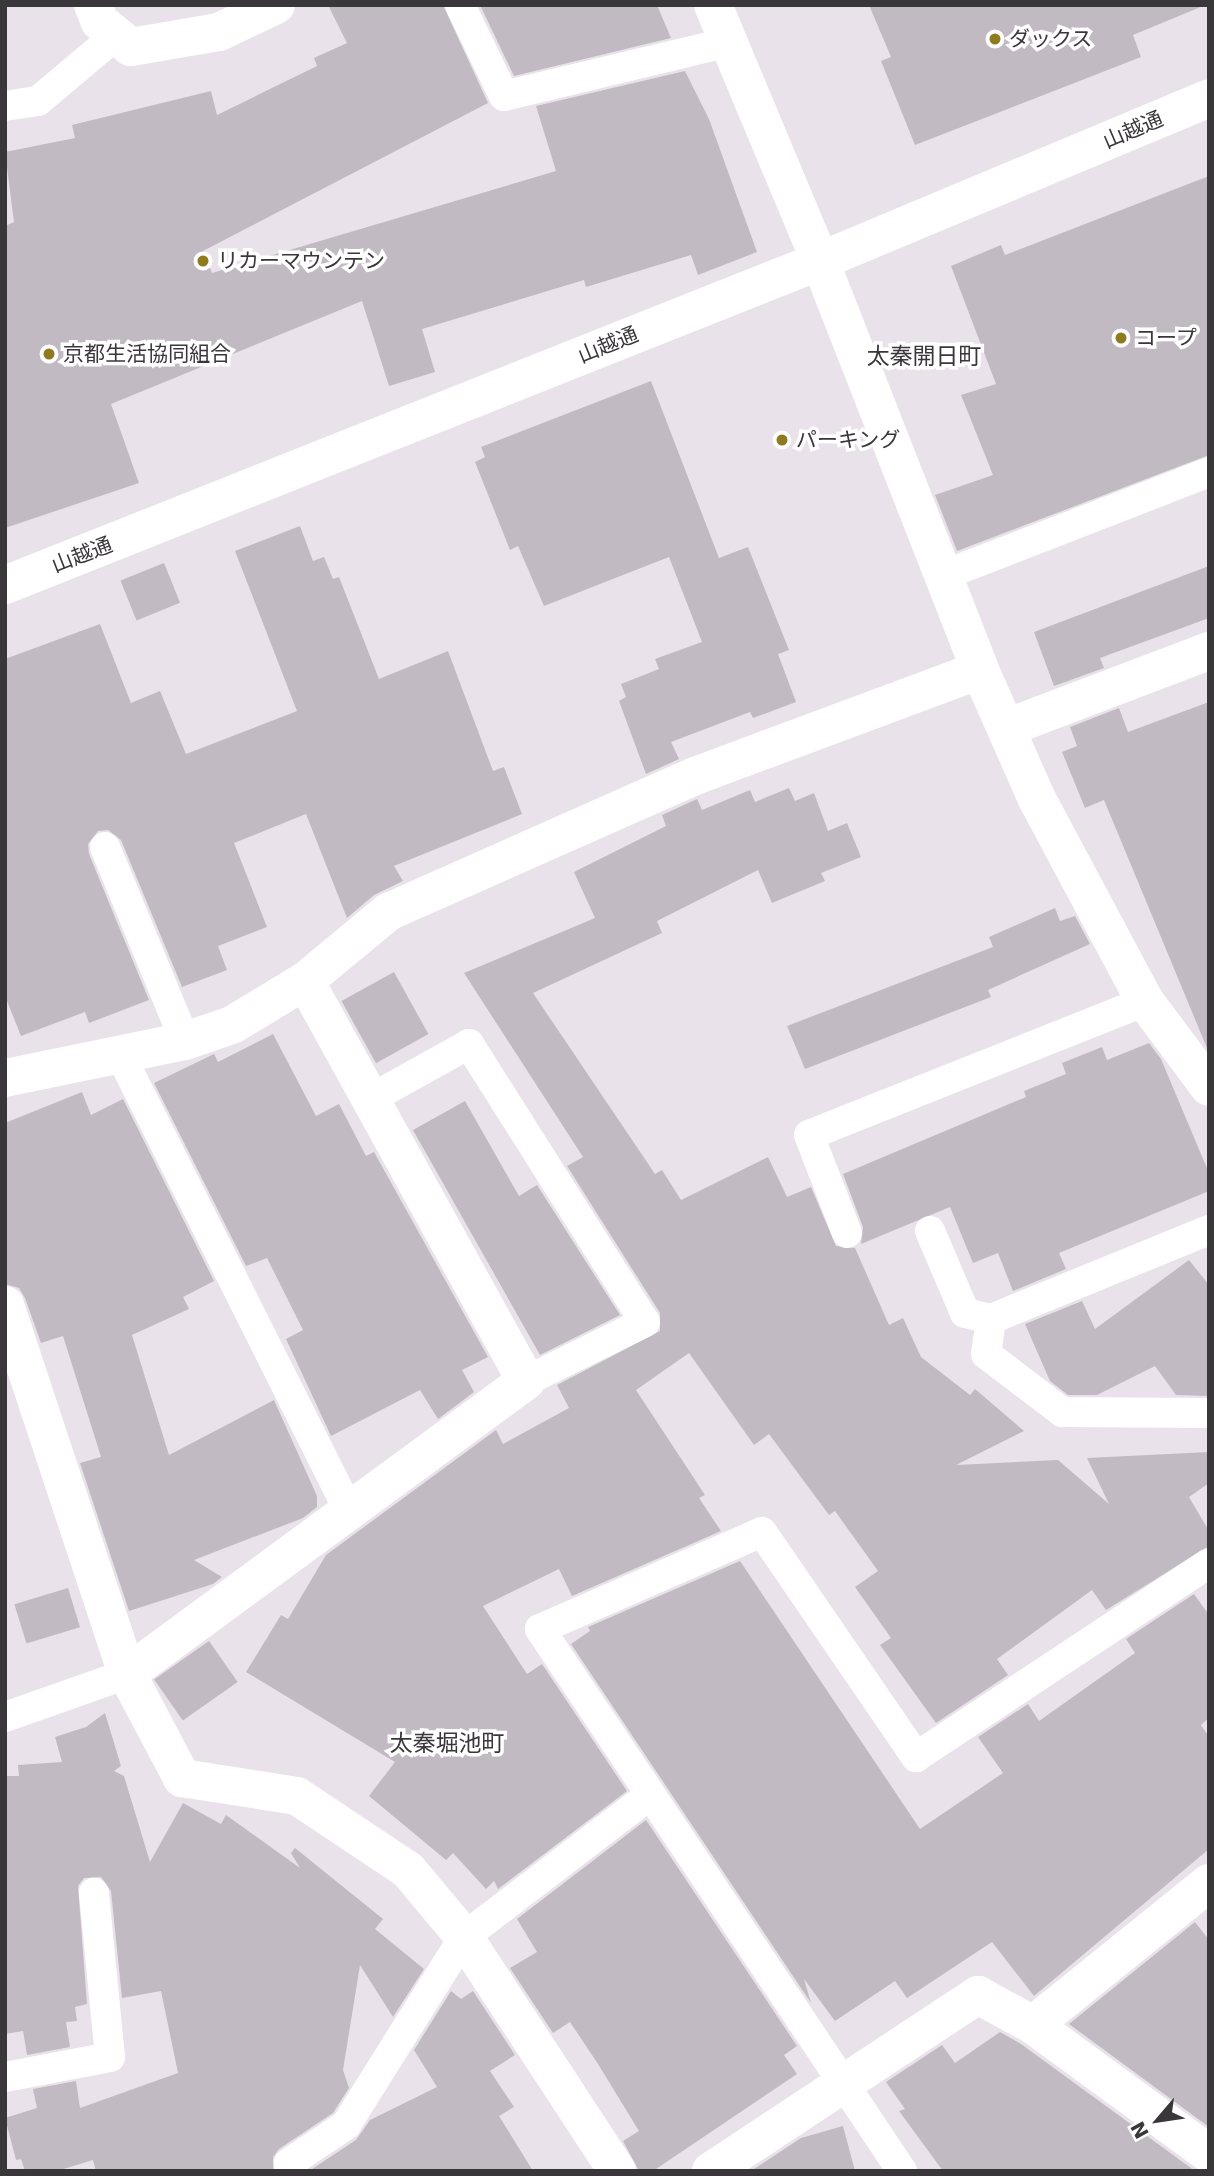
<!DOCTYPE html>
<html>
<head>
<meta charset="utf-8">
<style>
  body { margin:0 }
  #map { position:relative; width:1214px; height:2176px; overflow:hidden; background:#eae2ea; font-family:"DejaVu Sans","Noto Sans JP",sans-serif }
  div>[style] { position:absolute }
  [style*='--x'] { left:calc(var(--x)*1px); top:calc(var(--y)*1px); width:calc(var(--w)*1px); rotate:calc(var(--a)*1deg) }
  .building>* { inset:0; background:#c2bac3; transform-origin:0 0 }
  .lane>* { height:30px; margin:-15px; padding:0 15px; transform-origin:15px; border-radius:15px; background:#fff }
  .street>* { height:38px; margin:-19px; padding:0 19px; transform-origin:19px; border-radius:19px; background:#fff }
  .secondary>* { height:38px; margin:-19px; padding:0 19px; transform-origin:19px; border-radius:19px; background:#fff }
  .dots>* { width:19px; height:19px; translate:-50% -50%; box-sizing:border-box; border:4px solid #fff; border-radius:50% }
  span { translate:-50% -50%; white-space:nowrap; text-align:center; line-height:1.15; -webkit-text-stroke:7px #fff; paint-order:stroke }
  .poi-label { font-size:21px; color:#3a373a }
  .left { translate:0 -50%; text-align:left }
  .street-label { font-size:21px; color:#3a373a }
  .neighbourhood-label { font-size:23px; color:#3a373a }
  .frame { position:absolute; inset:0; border:7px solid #3a373a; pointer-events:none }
  .north { position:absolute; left:1123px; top:2085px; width:70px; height:70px; -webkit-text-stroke:5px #fff; paint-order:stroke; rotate:241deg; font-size:19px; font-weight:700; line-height:28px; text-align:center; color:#3a373a }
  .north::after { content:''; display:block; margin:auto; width:24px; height:32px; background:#3a373a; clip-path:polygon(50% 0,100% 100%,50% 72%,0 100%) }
</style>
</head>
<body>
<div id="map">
  <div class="building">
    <i style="clip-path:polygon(328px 5px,443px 5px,488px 103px,203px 251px,212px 273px,556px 171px,536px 106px,685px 71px,709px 119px,757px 252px,698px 275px,691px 255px,586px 287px,584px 280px,422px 329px,435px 372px,389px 386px,362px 301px,111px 404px,139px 483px,5px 528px,5px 226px,14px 222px,5px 152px,75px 138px,72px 125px,211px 91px,217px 115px,317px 66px,314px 58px,347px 43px)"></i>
    <i style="clip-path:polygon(480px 5px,657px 5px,671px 38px,514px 76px)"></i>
    <i style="clip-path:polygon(869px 5px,1203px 5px,1203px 6px,1133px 35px,1141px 57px,915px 145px,881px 61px,891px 57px)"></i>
    <i style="clip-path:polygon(1209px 176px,1209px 455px,957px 551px,935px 495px,993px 475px,961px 395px,996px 384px,951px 266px,1001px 245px,1005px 255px)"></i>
    <i style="clip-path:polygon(651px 381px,719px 558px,748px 547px,789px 650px,778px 654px,796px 702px,753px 718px,750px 712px,671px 742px,679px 759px,646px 774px,619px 701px,626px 697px,621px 684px,659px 669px,655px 659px,702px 642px,669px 557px,544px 606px,518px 546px,510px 550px,475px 462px,485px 457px,481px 447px)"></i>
    <i style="clip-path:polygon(300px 526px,313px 561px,324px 557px,333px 579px,339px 577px,379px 679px,448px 651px,493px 771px,504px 767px,522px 814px,394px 866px,403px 881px,374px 895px,347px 918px,306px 814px,234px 843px,267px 927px,218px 946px,227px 970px,182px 987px,121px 840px,108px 830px,98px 831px,88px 844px,89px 854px,149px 1000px,89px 1023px,85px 1012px,21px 1036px,5px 996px,5px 659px,100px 624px,131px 703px,160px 691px,186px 754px,297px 711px,235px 551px)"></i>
    <i style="left:164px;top:563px;width:43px;height:47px;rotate:68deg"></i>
    <i style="clip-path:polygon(1209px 566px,1209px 618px,1100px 658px,1104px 668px,1054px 686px,1034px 632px)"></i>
    <i style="clip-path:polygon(1209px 702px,1209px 1047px,1207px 1048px,1104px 800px,1085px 808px,1062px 752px,1077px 746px,1070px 727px,1119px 708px,1128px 732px)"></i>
    <i style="clip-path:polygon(789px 788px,795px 801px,814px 793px,828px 831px,847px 823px,861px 857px,821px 873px,825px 881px,772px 903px,758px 870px,657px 921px,662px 933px,533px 993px,655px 1174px,662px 1170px,681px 1200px,768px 1157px,787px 1197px,811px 1187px,836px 1246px,855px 1248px,889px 1325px,903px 1318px,921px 1357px,970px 1395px,975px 1389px,1024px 1431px,956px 1465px,1058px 1460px,1109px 1504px,1087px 1458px,1209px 1452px,1209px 1483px,1189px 1497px,1209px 1531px,1209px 1546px,1106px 1610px,1092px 1590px,997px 1659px,1008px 1675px,936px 1723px,880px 1645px,891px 1638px,855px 1587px,878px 1571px,835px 1511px,829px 1515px,769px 1434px,754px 1445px,689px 1353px,636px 1390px,705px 1495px,699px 1498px,721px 1531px,572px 1596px,559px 1569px,483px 1606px,527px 1674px,542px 1664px,627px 1791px,498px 1889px,494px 1881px,486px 1889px,453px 1853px,446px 1860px,369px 1796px,395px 1762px,246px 1672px,281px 1615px,288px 1619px,326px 1555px,496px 1430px,503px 1444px,569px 1408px,557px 1385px,660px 1331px,660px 1313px,567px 1166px,583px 1157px,464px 973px,595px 918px,574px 872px,666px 826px,662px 815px,697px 799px,702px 810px,750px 790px,755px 802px)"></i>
    <i style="clip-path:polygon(1055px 908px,1060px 921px,1075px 916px,1090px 944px,988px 990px,991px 997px,805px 1069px,787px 1026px,993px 947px,989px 937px)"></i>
    <i style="left:394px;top:972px;width:71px;height:60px;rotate:61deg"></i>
    <i style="clip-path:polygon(273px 1034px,316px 1116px,339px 1104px,366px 1156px,374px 1152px,488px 1357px,462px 1370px,474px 1392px,438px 1419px,420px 1390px,331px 1436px,286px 1339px,303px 1330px,267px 1258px,246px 1266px,154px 1083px,214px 1054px,218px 1062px)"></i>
    <i style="clip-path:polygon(1149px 1043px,1161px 1059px,1209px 1173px,1209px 1191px,1059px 1253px,1066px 1269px,1013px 1291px,998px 1253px,973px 1263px,950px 1207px,861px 1244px,863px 1227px,843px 1174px,1026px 1097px,1024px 1091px,1066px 1074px,1062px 1063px,1102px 1047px,1107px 1060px)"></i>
    <i style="clip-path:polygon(82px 1092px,91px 1115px,123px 1099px,214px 1281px,183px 1297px,189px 1309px,132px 1335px,169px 1455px,274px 1400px,317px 1496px,317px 1507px,303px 1518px,194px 1560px,222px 1577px,213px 1584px,129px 1611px,80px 1463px,101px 1457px,63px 1336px,41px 1343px,25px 1298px,19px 1288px,5px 1284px,5px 1123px)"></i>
    <i style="clip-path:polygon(465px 1101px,519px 1196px,537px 1185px,620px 1315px,540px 1355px,413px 1130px)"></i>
    <i style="clip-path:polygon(1189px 1260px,1209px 1285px,1209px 1396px,1176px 1395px,1155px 1366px,1097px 1395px,1068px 1395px,1050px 1381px,1025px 1324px,1082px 1301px,1095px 1329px)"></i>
    <i style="clip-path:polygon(740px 1561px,920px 1829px,1003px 1773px,978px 1737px,1028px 1704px,1039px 1721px,1135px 1653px,1126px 1639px,1194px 1594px,1209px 1615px,1209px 1718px,1201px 1725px,1209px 1737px,1209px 1849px,1034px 1996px,992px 1942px,907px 1998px,895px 1981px,835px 2021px,804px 1979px,811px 2003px,571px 1644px,590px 1631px,588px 1627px)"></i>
    <i style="left:68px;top:1588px;width:41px;height:56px;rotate:73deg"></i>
    <i style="left:209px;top:1641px;width:50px;height:67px;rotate:55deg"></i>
    <i style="clip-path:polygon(105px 1713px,121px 1766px,114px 1771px,124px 1776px,150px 1862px,183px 1803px,221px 1824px,226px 1815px,300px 1868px,291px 1853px,295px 1848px,383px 1919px,375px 1929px,424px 1969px,393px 2017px,360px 1965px,343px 2070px,349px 2088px,333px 2113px,279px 2149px,273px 2157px,273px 2171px,96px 2171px,93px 2160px,57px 2171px,25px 2171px,21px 2159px,16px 2160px,5px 2118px,37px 2108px,33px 2089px,76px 2081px,80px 2108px,178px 2073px,161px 1991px,122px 1998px,111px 1891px,101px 1877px,84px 1878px,78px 1886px,87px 2004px,75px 2007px,77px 2021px,66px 2022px,70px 2047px,27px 2055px,23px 2031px,5px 2034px,5px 1776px,19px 1776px,18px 1765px,62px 1762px,55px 1737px,86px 1727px)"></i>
    <i style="clip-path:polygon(646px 1820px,797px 2046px,784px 2055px,797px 2074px,653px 2171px,639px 2171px,623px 2141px,639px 2131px,598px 2064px,570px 2022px,553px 2033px,510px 1968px,537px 1952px,517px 1919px)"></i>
    <i style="clip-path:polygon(1195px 1922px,1209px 1940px,1209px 2127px,1069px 2024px)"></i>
    <i style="clip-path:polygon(451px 1991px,461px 1999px,473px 1991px,515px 2055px,490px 2071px,514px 2107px,499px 2116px,533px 2171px,309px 2171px,356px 2140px,370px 2120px,437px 2087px,414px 2050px)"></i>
    <i style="clip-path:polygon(1000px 2032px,1021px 2044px,1195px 2171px,943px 2171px,899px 2111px,905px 2109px,886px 2082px,942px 2045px,955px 2063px)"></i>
    <i style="clip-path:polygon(843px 2126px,855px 2171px,751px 2171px,801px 2138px)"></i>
  </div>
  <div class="lane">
    <i style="--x:460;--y:5;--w:101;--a:64.2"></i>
    <i style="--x:504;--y:96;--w:231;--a:-13.5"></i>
    <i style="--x:5;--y:106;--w:33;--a:-9"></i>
    <i style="--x:38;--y:101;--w:99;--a:-40.1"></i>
    <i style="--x:944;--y:575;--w:284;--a:-21.2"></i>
    <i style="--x:105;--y:847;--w:210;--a:67.6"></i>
    <i style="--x:120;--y:1054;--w:511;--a:63.38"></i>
    <i style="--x:372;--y:1098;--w:111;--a:-29.1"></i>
    <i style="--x:469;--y:1044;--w:329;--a:57.7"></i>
    <i style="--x:645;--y:1322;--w:133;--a:153.6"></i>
    <i style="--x:1209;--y:1230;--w:235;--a:157.8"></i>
    <i style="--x:991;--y:1319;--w:35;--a:98"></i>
    <i style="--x:986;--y:1354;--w:96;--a:37.3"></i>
    <i style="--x:1062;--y:1412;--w:147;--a:0.4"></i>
    <i style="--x:930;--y:1231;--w:89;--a:66.9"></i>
    <i style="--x:965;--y:1313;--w:27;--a:13"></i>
    <i style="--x:847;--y:1233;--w:105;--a:-111.2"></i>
    <i style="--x:809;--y:1135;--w:362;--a:-21.7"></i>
    <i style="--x:5;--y:1717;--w:129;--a:-19.4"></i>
    <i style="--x:5;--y:2077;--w:107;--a:-10.8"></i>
    <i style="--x:110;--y:2057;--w:165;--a:-95.6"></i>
    <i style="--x:291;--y:2171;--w:8;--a:-104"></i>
    <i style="--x:289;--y:2163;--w:69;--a:-33.7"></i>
    <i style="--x:346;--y:2125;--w:222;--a:-57.9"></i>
    <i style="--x:464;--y:1937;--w:234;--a:-37.4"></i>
    <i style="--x:902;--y:2171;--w:652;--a:-123.74"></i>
    <i style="--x:540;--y:1629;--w:242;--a:-23.6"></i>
    <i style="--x:762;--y:1532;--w:273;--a:55.6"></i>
    <i style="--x:916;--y:1757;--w:351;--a:-33.5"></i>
  </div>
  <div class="street">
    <i style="--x:93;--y:5;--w:18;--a:68"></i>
    <i style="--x:100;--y:22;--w:40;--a:39"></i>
    <i style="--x:131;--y:47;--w:89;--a:-9.7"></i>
    <i style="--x:219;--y:32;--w:63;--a:-25.3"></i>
    <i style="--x:713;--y:5;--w:277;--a:67.3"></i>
    <i style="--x:820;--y:261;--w:439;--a:68.6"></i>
    <i style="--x:980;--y:670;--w:141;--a:66.2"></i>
    <i style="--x:1037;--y:799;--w:229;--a:61.9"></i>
    <i style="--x:1145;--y:1001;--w:107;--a:53.3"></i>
    <i style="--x:1006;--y:728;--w:217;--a:-20.8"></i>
    <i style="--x:5;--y:1078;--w:184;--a:-11.6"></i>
    <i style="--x:185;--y:1041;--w:50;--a:-18.8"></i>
    <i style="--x:232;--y:1025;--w:85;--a:-31.1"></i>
    <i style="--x:305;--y:981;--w:108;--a:-39.7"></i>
    <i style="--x:388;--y:912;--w:336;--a:-23.9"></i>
    <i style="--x:695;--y:776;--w:304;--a:-20.4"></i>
    <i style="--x:5;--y:1305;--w:389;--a:71.7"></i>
    <i style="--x:127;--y:1674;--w:118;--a:62.1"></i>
    <i style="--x:182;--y:1778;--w:116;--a:8.9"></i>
    <i style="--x:297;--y:1796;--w:133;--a:33.7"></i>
    <i style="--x:408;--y:1870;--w:87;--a:50.1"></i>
    <i style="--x:464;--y:1937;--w:280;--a:56.8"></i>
    <i style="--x:127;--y:1674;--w:495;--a:-36.3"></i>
    <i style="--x:526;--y:1381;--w:457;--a:-118.9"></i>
    <i style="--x:1033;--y:2025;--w:226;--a:-38.9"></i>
    <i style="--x:711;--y:2171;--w:320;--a:-33.4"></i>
    <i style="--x:978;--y:1995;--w:63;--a:28.6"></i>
    <i style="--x:1033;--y:2025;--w:218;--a:36.2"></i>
  </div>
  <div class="secondary">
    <i style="--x:5;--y:585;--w:877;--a:-21.68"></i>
    <i style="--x:820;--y:261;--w:422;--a:-22.7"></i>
  </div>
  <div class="dots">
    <i style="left:995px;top:39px;background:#8f7a20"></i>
    <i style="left:203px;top:261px;background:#8f7a20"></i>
    <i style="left:1121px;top:338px;background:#8f7a20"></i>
    <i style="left:49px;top:354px;background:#8f7a20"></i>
    <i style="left:782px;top:440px;background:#8f7a20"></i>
  </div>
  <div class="poi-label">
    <span class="left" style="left:1009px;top:39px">ダックス</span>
    <span class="left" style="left:217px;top:261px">リカーマウンテン</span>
    <span class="left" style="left:1135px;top:338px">コープ</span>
    <span class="left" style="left:63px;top:354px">京都生活協同組合</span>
    <span class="left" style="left:796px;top:440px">パーキング</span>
  </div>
  <div class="street-label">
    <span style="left:1133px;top:130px;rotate:-23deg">山越通</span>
    <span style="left:608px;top:345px;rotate:-22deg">山越通</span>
    <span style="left:82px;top:555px;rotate:-21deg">山越通</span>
  </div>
  <div class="neighbourhood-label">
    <span style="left:924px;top:356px">太秦開日町</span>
    <span style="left:447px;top:1743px">太秦堀池町</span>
  </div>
  <div class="frame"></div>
  <div class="north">N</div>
</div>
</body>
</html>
